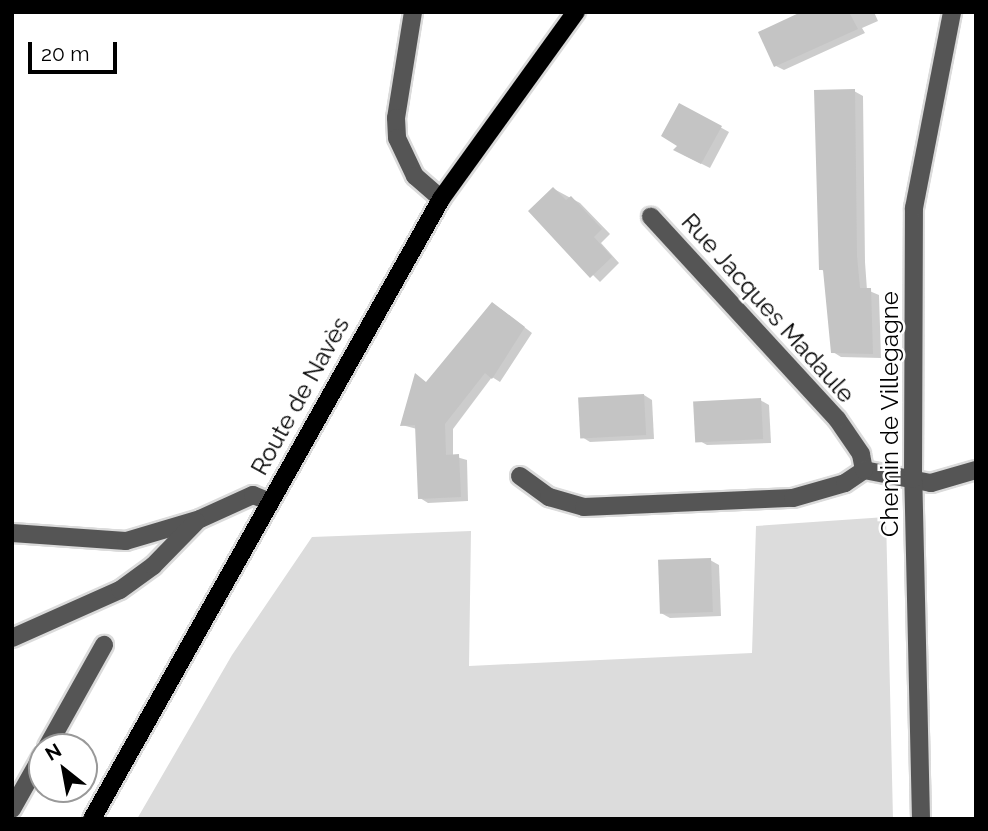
<!DOCTYPE html>
<html>
<head>
<meta charset="utf-8">
<style>
  body { margin:0 }
  #map { position:relative; width:988px; height:831px; overflow:hidden; background:#fff; font-family:Raleway,sans-serif }
  div>[style] { position:absolute }
  [style*='--x'] { left:calc(var(--x)*1px); top:calc(var(--y)*1px); width:calc(var(--w)*1px); rotate:calc(var(--a)*1deg) }
  .green>* { inset:0; background:#dcdcdc }
  .shadow>* { inset:0; background:#0003 }
  .building>* { inset:0; background:#c4c4c4; transform-origin:0 0 }
  .roads { filter:drop-shadow(2px 0 #dbdbdb) drop-shadow(-2px 0 #dbdbdb) drop-shadow(0 2px #dbdbdb) drop-shadow(0 -2px #dbdbdb) }
  .minor>* { height:18px; margin:-9px; padding:0 9px; transform-origin:9px; border-radius:9px; background:#555 }
  .major>* { height:18px; margin:-9px; padding:0 9px; transform-origin:9px; border-radius:9px; background:#000 }
  span { translate:-50% -50%; white-space:nowrap; text-align:center; line-height:1.15; -webkit-text-stroke:5px #fff; paint-order:stroke }
  .street-label { font-size:24px; color:#000 }
  .frame { position:absolute; inset:0; border:14px solid #000; pointer-events:none }
  .north { position:absolute; left:28px; top:733px; width:70px; height:70px; box-sizing:border-box; background:#fff; border:2px solid #999; border-radius:50%; rotate:329deg; font-size:19px; font-weight:700; line-height:28px; text-align:center; color:#000 }
  .north::after { content:''; display:block; margin:auto; width:24px; height:32px; background:#000; clip-path:polygon(50% 0,100% 100%,50% 72%,0 100%) }
  .scale { position:absolute; left:28px; top:42px; width:89px; height:32px; box-sizing:border-box; border:4px solid #000; border-top:0; padding-left:9px; font-size:21px; line-height:24px; white-space:nowrap; color:#000; -webkit-text-stroke:5px #fff; paint-order:stroke }
</style>
</head>
<body>
<div id="map">
  <div class="green">
    <i style="clip-path:polygon(886px 517px,893px 819px,137px 819px,232px 655px,312px 537px,471px 531px,469px 666px,752px 653px,756px 526px)"></i>
  </div>
  <div class="shadow">
    <i style="clip-path:polygon(805px 12px,874px 12px,878px 21px,862px 28px,865px 33px,784px 70px,776px 66px)"></i>
    <i style="clip-path:polygon(854px 91px,863px 96px,865px 262px,867px 290px,879px 295px,881px 358px,841px 357px,833px 352px,825px 272px,821px 269px)"></i>
    <i style="clip-path:polygon(680px 105px,729px 132px,710px 168px,684px 155px)"></i>
    <i style="clip-path:polygon(554px 189px,580px 203px,610px 234px,601px 243px,619px 263px,600px 282px,530px 212px)"></i>
    <i style="clip-path:polygon(501px 309px,532px 333px,500px 382px,492px 377px,453px 429px,453px 456px,467px 460px,468px 501px,428px 503px,420px 498px,417px 429px,402px 425px,427px 383px)"></i>
    <i style="clip-path:polygon(644px 395px,652px 400px,654px 439px,590px 442px,582px 437px)"></i>
    <i style="clip-path:polygon(760px 400px,769px 405px,771px 443px,707px 445px,698px 440px)"></i>
    <i style="clip-path:polygon(710px 560px,719px 565px,721px 616px,670px 618px,661px 613px)"></i>
  </div>
  <div class="building">
    <i style="clip-path:polygon(801px 12px,849px 12px,858px 29px,774px 67px,758px 32px)"></i>
    <i style="clip-path:polygon(855px 89px,857px 256px,860px 288px,871px 288px,873px 354px,831px 353px,823px 270px,819px 270px,814px 90px)"></i>
    <i style="clip-path:polygon(679px 103px,722px 126px,701px 164px,673px 150px,677px 146px,661px 136px)"></i>
    <i style="clip-path:polygon(553px 187px,566px 200px,571px 196px,602px 229px,594px 237px,612px 257px,590px 278px,528px 211px)"></i>
    <i style="clip-path:polygon(492px 302px,525px 327px,492px 379px,485px 373px,445px 424px,446px 455px,459px 454px,461px 497px,418px 499px,415px 425px,400px 426px,415px 373px,426px 382px)"></i>
    <i style="left:644px;top:394px;width:41px;height:66px;rotate:87deg"></i>
    <i style="left:761px;top:398px;width:41px;height:68px;rotate:87deg"></i>
    <i style="left:711px;top:558px;width:54px;height:53px;rotate:88deg"></i>
  </div>
  <div class="roads">
    <div class="minor">
      <i style="--x:413;--y:12;--w:107;--a:99.1"></i>
      <i style="--x:396;--y:118;--w:20;--a:87"></i>
      <i style="--x:397;--y:138;--w:42;--a:64.7"></i>
      <i style="--x:415;--y:176;--w:35;--a:41"></i>
      <i style="--x:864;--y:470;--w:68;--a:11"></i>
      <i style="--x:931;--y:483;--w:47;--a:-16.1"></i>
      <i style="--x:520;--y:476;--w:36;--a:36"></i>
      <i style="--x:549;--y:497;--w:36;--a:16"></i>
      <i style="--x:584;--y:507;--w:209;--a:-2.5"></i>
      <i style="--x:793;--y:498;--w:54;--a:-16.1"></i>
      <i style="--x:845;--y:483;--w:23;--a:-34"></i>
      <i style="--x:864;--y:470;--w:16;--a:-101"></i>
      <i style="--x:861;--y:454;--w:42;--a:-124.4"></i>
      <i style="--x:837;--y:419;--w:275;--a:-132.6"></i>
      <i style="--x:12;--y:533;--w:114;--a:4"></i>
      <i style="--x:126;--y:541;--w:77;--a:-16.6"></i>
      <i style="--x:200;--y:519;--w:58;--a:-24.4"></i>
      <i style="--x:253;--y:495;--w:18;--a:22"></i>
      <i style="--x:12;--y:638;--w:118;--a:-24"></i>
      <i style="--x:120;--y:590;--w:41;--a:-36"></i>
      <i style="--x:153;--y:566;--w:62;--a:-45.7"></i>
      <i style="--x:47;--y:747;--w:117;--a:-60.8"></i>
      <i style="--x:12;--y:809;--w:61;--a:-60.5"></i>
      <i style="--x:921;--y:819;--w:340;--a:-91.3"></i>
      <i style="--x:913;--y:479;--w:271;--a:-89.8"></i>
      <i style="--x:914;--y:208;--w:200;--a:-79"></i>
    </div>
    <div class="major">
      <i style="--x:92;--y:819;--w:711;--a:-60.62"></i>
      <i style="--x:441;--y:199;--w:231;--a:-54.2"></i>
    </div>
  </div>
  <div class="street-label">
    <span style="left:768px;top:308px;rotate:48deg">Rue Jacques Madaule</span>
    <span style="left:300px;top:396px;rotate:-61deg">Route de Navès</span>
    <span style="left:890px;top:414px;rotate:-90deg">Chemin de Villegagne</span>
  </div>
  <div class="frame"></div>
  <div class="north">N</div>
  <div class="scale">20 m</div>
</div>
</body>
</html>
